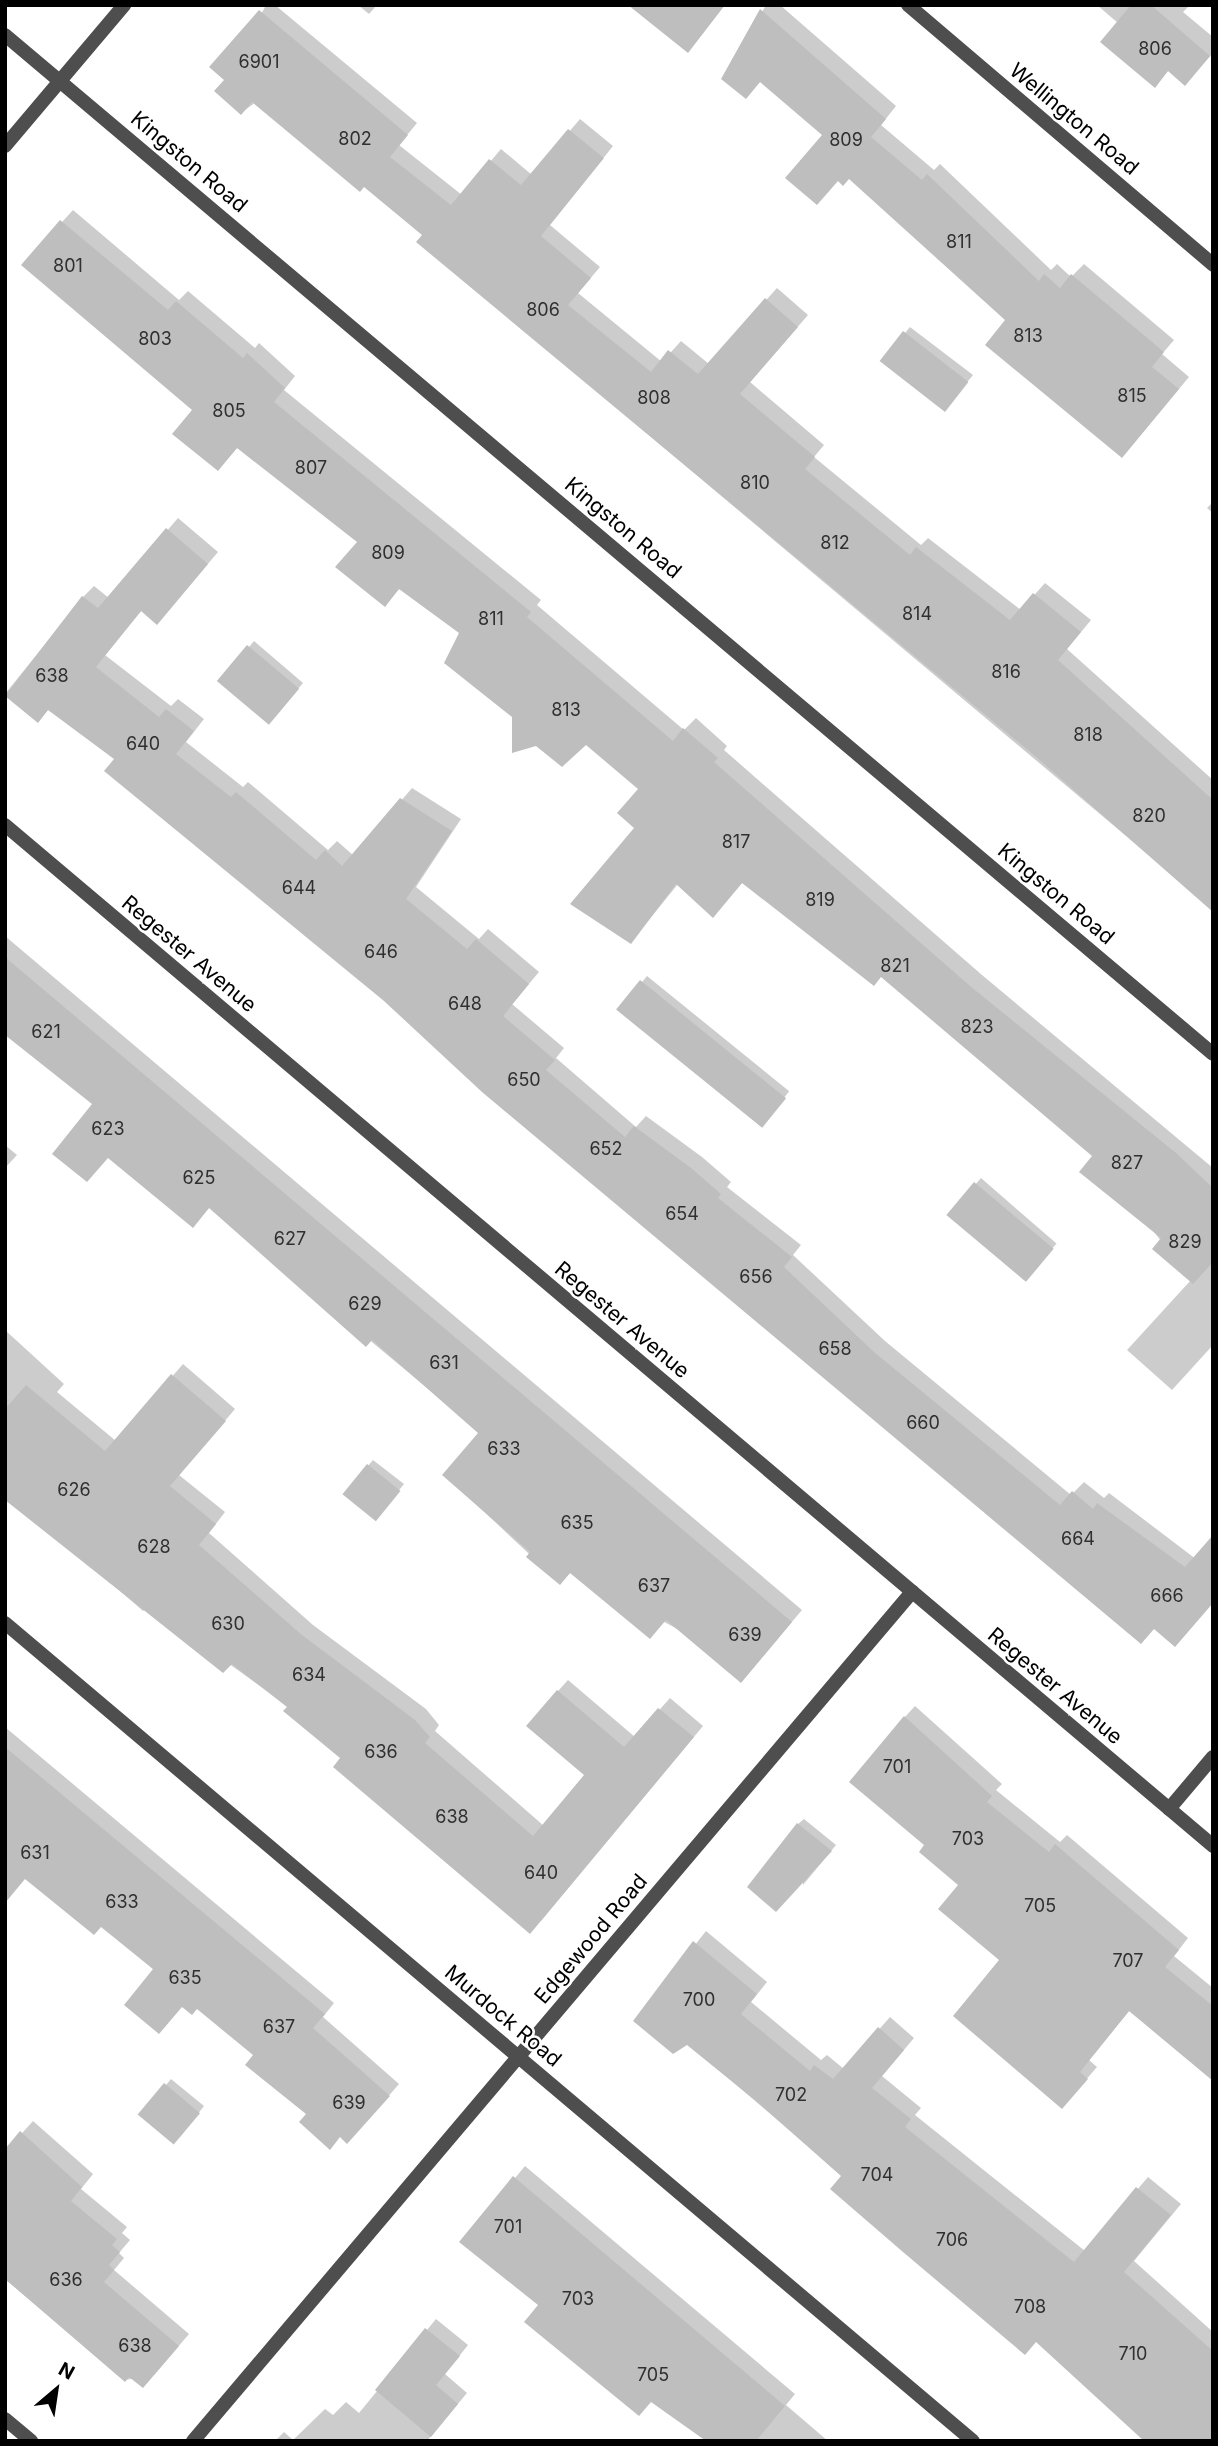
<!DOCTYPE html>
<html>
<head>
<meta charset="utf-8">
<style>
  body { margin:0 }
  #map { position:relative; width:1218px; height:2446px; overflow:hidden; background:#fff; font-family:Inter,sans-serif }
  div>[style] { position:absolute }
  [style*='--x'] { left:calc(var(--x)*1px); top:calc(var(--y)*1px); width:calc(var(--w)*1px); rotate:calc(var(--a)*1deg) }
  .shadow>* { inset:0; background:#0003; transform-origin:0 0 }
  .building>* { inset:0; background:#bebebe; transform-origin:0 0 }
  .minor>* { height:14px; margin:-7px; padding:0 7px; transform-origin:7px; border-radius:7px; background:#4e4e4e }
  span { translate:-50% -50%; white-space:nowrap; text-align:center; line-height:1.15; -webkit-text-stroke:5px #fff; paint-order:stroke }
  .number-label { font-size:18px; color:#303030 }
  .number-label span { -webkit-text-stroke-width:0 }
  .street-label { font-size:21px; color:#000 }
  .frame { position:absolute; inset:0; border:7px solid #000; pointer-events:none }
  .north { position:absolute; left:21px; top:2355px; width:70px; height:70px; -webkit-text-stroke:5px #fff; paint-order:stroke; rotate:29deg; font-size:19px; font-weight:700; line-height:28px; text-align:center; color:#000 }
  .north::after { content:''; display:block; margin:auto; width:24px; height:32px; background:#000; clip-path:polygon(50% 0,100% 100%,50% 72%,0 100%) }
</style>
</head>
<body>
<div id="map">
  <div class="shadow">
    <i style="clip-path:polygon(266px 5px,275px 5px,417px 123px,399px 145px,462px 195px,501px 149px,532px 175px,580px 119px,613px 146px,550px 225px,600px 267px,578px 293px,662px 362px,681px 341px,709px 364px,777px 288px,808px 315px,750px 382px,824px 445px,814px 457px,921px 545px,928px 538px,1021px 610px,1045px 583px,1091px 620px,1067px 649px,1213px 780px,1213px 909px,419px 242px,425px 235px,365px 185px,256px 102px,241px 113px,226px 80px)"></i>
    <i style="clip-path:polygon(358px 5px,377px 5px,369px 14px)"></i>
    <i style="clip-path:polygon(766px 5px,780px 5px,896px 106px,881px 125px,934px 170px,940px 164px,1051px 270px,1057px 264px,1071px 277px,1084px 264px,1174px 340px,1162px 354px,1189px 377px,1133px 444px,824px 135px,761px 81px,746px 97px,723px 79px)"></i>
    <i style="clip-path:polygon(1097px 5px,1190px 5px,1183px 12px,1213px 37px,1213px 53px,1185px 84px,1169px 70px,1154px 85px,1118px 23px)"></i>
    <i style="clip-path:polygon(73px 210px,179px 300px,188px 291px,255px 348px,259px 343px,295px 376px,284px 390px,541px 600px,537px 605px,684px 730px,696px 718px,727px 746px,724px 750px,982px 975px,1213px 1168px,1213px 1345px,1172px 1390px,1127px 1350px,1191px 1280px,1095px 1155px,882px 975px,743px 882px,724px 904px,678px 884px,631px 942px,640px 789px,586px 743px,513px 716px,462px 633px,401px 587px,384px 605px,359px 541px,238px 447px,218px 469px,195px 409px,23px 265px)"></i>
    <i style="clip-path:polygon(910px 327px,973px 375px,950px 403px,905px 333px)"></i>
    <i style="clip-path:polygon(1213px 502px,1213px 513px,1207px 508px)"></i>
    <i style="clip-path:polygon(178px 518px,218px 552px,168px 611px,142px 610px,105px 655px,171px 706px,178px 699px,204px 719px,186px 742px,243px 787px,248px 782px,328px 850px,337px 841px,354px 856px,412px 788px,461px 819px,416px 887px,479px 939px,488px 929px,539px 972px,512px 1004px,564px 1048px,556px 1058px,636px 1127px,646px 1116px,702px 1157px,731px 1182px,727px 1187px,801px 1245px,793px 1255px,885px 1341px,1071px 1495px,1084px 1482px,1104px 1498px,1109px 1493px,1213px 1572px,1186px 1634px,116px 758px,49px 709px,38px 720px,5px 694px,83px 597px,94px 586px,109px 598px)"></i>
    <i style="clip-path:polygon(254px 641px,303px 683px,275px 717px,220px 682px)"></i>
    <i style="clip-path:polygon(5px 936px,802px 1610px,752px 1669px,571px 1572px,560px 1583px,445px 1475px,481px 1433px,210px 1207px,193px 1225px,109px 1156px,94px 1104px,5px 1032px)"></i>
    <i style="left:647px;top:976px;width:183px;height:45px;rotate:39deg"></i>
    <i style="clip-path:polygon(5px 1145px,17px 1155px,5px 1168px)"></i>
    <i style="left:981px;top:1178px;width:100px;height:49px;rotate:41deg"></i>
    <i style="clip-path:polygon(5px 1330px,64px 1384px,57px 1392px,116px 1441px,183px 1364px,235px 1409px,179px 1475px,225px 1512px,209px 1533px,313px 1625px,426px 1709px,439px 1725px,435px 1731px,544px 1826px,587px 1775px,558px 1691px,568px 1680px,635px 1737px,670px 1698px,703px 1726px,541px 1921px,289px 1707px,149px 1606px,143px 1611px,5px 1490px)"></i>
    <i style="clip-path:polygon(373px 1460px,404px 1484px,380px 1514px,344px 1494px)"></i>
    <i style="clip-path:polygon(915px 1706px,1002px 1784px,996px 1790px,1060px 1842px,1067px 1835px,1188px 1938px,1174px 1956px,1213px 1988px,1213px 2080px,1130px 2010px,1089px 2060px,1097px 2067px,1072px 2096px,961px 1884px,927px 1845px,905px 1717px)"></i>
    <i style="clip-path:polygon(5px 1727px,334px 2003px,323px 2017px,399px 2084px,358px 2131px,309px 2114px,255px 2055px,102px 1926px,26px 1877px,5px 1875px)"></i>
    <i style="clip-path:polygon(804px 1819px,836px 1845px,803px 1885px,798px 1824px)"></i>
    <i style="clip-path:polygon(706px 1931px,767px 1982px,751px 2002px,821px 2060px,827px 2055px,844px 2069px,890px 2017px,914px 2038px,882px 2076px,921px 2108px,915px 2115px,1085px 2251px,1148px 2177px,1181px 2204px,1134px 2261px,1213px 2332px,1213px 2441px,1037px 2341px,687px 2043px,635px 2021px)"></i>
    <i style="clip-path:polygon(171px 2079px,204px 2106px,180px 2137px,166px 2085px)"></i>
    <i style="clip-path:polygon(33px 2121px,93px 2174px,81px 2189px,127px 2227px,122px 2233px,130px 2240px,119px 2253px,124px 2258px,114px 2270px,189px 2334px,154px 2375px,125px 2380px,5px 2279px,5px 2152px)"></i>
    <i style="clip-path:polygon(525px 2166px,795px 2394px,786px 2405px,828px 2441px,708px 2441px,462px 2242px)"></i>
    <i style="clip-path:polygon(436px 2319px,468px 2345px,445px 2374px,467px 2393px,427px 2441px,275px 2441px,284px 2432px,293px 2440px,325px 2409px,333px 2415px,346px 2402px,359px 2413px)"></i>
  </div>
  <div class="building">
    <i style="clip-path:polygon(628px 5px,725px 5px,688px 53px)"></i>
    <i style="clip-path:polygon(1131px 5px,1151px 5px,1210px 56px,1185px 86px,1168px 71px,1155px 88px,1100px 42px)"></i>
    <i style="clip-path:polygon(760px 9px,886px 119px,871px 137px,922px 180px,927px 174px,1039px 281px,1044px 274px,1060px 288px,1071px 274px,1164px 352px,1152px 367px,1179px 389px,1122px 458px,985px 345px,1005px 320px,849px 179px,843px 186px,838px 181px,817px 205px,785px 178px,822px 135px,760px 82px,746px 99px,721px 79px)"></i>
    <i style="clip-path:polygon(259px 10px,408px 135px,390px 157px,451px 205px,489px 159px,521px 185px,568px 129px,604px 158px,541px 236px,591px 278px,568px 305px,651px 372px,668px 350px,698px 374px,765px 298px,798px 327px,740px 394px,815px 457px,805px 469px,910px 555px,916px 547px,1010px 620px,1033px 593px,1081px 632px,1058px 660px,1213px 800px,1213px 912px,1035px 756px,416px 242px,422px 235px,364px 187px,360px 192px,252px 102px,241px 115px,214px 91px,224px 80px,209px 67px)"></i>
    <i style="clip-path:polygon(60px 220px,168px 310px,176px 301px,243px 358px,247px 353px,285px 388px,274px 402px,531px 612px,527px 617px,673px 741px,683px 728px,718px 758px,714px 762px,970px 986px,1176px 1153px,1213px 1188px,1213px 1262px,1193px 1284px,1152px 1249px,1161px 1238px,1079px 1172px,1092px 1156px,881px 977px,874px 986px,742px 883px,713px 918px,676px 884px,631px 944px,570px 904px,634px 828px,617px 813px,638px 789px,586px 745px,562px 767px,536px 746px,512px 753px,512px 717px,444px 663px,459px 633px,399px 589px,385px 607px,335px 567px,357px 542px,237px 448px,218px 471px,172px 434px,192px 410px,21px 265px)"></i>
    <i style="left:903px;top:331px;width:83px;height:38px;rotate:38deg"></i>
    <i style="clip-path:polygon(166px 528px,208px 564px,157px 625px,141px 611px,96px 667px,159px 717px,166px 709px,194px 731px,176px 754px,231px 797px,236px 792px,316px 860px,325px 850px,342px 866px,400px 798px,452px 831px,406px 899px,467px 949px,476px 939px,529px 984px,503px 1016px,555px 1060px,546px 1070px,625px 1137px,634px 1126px,691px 1168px,721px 1194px,718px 1198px,792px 1257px,784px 1267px,874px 1352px,1060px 1505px,1072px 1491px,1093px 1509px,1097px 1503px,1185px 1567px,1213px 1535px,1213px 1603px,1175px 1647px,1154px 1629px,1141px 1644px,482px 1092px,384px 1001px,104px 771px,114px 759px,48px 710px,38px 723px,5px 696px,82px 596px,98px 608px)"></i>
    <i style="left:247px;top:645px;width:68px;height:47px;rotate:40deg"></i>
    <i style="clip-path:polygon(5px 957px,792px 1622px,741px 1683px,666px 1620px,650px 1639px,570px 1573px,560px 1585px,526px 1557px,530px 1552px,442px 1475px,478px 1433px,372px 1340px,366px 1347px,209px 1208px,193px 1228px,108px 1158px,87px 1182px,52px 1154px,92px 1104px,5px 1035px)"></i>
    <i style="left:640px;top:980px;width:188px;height:38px;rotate:39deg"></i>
    <i style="left:974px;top:1182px;width:104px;height:43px;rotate:40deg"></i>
    <i style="clip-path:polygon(171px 1374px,226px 1421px,170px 1486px,216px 1524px,199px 1545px,302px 1635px,415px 1720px,430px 1737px,425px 1743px,533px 1836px,584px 1775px,526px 1726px,557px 1690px,624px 1747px,658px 1708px,694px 1737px,530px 1934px,333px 1767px,340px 1758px,283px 1711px,287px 1707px,232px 1664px,223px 1673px,5px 1500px,5px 1409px,26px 1385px,105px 1451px)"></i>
    <i style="left:367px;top:1464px;width:43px;height:39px;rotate:39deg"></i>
    <i style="clip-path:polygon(904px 1716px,992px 1796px,987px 1802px,1049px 1852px,1055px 1844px,1179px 1950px,1165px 1967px,1213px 2006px,1213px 2081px,1129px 2011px,1080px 2072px,1088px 2079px,1062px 2109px,953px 2016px,999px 1960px,938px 1909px,958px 1885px,919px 1852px,924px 1845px,849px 1782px)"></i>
    <i style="clip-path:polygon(5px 1747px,325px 2014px,313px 2028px,390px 2096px,347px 2144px,340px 2137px,330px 2150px,299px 2122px,306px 2114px,245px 2065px,253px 2055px,197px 2009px,192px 2015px,182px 2007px,159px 2034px,124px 2005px,153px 1969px,101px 1927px,94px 1935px,25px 1879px,5px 1903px)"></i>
    <i style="clip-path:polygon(797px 1823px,832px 1851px,776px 1912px,747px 1887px)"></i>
    <i style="clip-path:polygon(693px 1941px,757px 1994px,741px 2014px,810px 2071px,814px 2065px,833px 2079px,878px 2027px,904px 2050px,872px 2088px,911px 2119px,905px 2127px,1074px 2262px,1136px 2187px,1171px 2215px,1124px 2272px,1213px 2351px,1213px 2441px,1144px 2441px,1036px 2342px,1025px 2355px,903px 2252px,830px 2189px,841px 2176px,756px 2101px,687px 2045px,673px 2054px,633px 2021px)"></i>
    <i style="left:164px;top:2083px;width:47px;height:41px;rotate:40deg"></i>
    <i style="clip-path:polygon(20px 2131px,82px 2187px,71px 2201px,117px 2239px,112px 2245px,120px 2252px,109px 2265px,114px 2270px,104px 2282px,179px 2346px,143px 2388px,129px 2377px,125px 2382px,5px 2279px,5px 2149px)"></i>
    <i style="clip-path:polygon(513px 2176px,785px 2406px,756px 2441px,706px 2441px,651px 2402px,639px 2416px,524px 2322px,538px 2305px,459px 2242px)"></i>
    <i style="clip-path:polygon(425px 2328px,460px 2356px,436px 2385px,458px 2404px,431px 2437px,375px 2390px)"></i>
  </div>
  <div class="minor">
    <i style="--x:908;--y:5;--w:401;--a:40.4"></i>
    <i style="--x:5;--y:35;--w:1580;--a:40.15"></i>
    <i style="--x:5;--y:146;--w:185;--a:-49.8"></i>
    <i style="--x:5;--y:825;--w:1582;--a:40.2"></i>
    <i style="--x:5;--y:1623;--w:1267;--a:40.2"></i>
    <i style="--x:1169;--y:1809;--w:68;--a:-49.8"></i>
    <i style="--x:5;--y:2419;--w:34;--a:40"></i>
    <i style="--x:193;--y:2441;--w:1113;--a:-49.74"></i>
  </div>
  <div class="number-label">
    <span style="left:1155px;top:49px">806</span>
    <span style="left:259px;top:62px">6901</span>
    <span style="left:355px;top:139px">802</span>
    <span style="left:846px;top:140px">809</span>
    <span style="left:959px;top:242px">811</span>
    <span style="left:68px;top:266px">801</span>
    <span style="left:543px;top:310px">806</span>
    <span style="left:1028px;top:336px">813</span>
    <span style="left:155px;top:339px">803</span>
    <span style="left:1132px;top:396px">815</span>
    <span style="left:654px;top:398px">808</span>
    <span style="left:229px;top:411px">805</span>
    <span style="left:311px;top:468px">807</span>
    <span style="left:755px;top:483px">810</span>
    <span style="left:835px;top:543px">812</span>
    <span style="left:388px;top:553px">809</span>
    <span style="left:917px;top:614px">814</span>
    <span style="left:491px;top:619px">811</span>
    <span style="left:1006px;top:672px">816</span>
    <span style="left:52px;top:676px">638</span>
    <span style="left:566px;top:710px">813</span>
    <span style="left:1088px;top:735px">818</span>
    <span style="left:143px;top:744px">640</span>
    <span style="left:1149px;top:816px">820</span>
    <span style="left:736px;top:842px">817</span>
    <span style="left:299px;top:888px">644</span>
    <span style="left:820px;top:900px">819</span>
    <span style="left:381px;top:952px">646</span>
    <span style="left:895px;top:966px">821</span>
    <span style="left:465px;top:1004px">648</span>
    <span style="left:977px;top:1027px">823</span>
    <span style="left:46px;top:1032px">621</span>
    <span style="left:524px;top:1080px">650</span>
    <span style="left:108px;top:1129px">623</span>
    <span style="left:606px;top:1149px">652</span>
    <span style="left:1127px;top:1163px">827</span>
    <span style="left:199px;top:1178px">625</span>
    <span style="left:682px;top:1214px">654</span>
    <span style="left:290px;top:1239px">627</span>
    <span style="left:1185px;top:1242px">829</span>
    <span style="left:756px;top:1277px">656</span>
    <span style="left:365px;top:1304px">629</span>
    <span style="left:835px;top:1349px">658</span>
    <span style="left:444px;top:1363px">631</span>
    <span style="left:923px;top:1423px">660</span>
    <span style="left:504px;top:1449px">633</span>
    <span style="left:74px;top:1490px">626</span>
    <span style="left:577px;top:1523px">635</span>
    <span style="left:1078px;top:1539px">664</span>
    <span style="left:154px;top:1547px">628</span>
    <span style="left:654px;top:1586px">637</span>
    <span style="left:1167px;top:1596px">666</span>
    <span style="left:228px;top:1624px">630</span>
    <span style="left:745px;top:1635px">639</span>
    <span style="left:309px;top:1675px">634</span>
    <span style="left:381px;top:1752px">636</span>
    <span style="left:897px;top:1767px">701</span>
    <span style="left:452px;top:1817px">638</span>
    <span style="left:968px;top:1839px">703</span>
    <span style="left:35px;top:1853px">631</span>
    <span style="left:541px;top:1873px">640</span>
    <span style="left:122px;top:1902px">633</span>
    <span style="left:1040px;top:1906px">705</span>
    <span style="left:1128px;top:1961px">707</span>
    <span style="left:185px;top:1978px">635</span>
    <span style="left:699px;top:2000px">700</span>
    <span style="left:279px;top:2027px">637</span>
    <span style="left:791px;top:2095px">702</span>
    <span style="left:349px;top:2103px">639</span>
    <span style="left:877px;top:2175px">704</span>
    <span style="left:508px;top:2227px">701</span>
    <span style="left:952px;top:2240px">706</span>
    <span style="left:66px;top:2280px">636</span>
    <span style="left:578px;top:2299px">703</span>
    <span style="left:1030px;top:2307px">708</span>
    <span style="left:135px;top:2346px">638</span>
    <span style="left:1133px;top:2354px">710</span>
    <span style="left:653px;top:2375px">705</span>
  </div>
  <div class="street-label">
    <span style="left:1074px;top:119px;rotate:40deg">Wellington Road</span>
    <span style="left:189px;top:162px;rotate:40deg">Kingston Road</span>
    <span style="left:623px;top:528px;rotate:40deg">Kingston Road</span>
    <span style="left:1056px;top:894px;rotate:40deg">Kingston Road</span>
    <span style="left:189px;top:954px;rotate:40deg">Regester Avenue</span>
    <span style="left:622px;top:1320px;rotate:40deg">Regester Avenue</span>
    <span style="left:1055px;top:1686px;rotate:40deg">Regester Avenue</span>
    <span style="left:591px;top:1939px;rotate:-50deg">Edgewood Road</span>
    <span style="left:503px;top:2016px;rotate:40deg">Murdock Road</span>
  </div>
  <div class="frame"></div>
  <div class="north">N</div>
</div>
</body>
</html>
